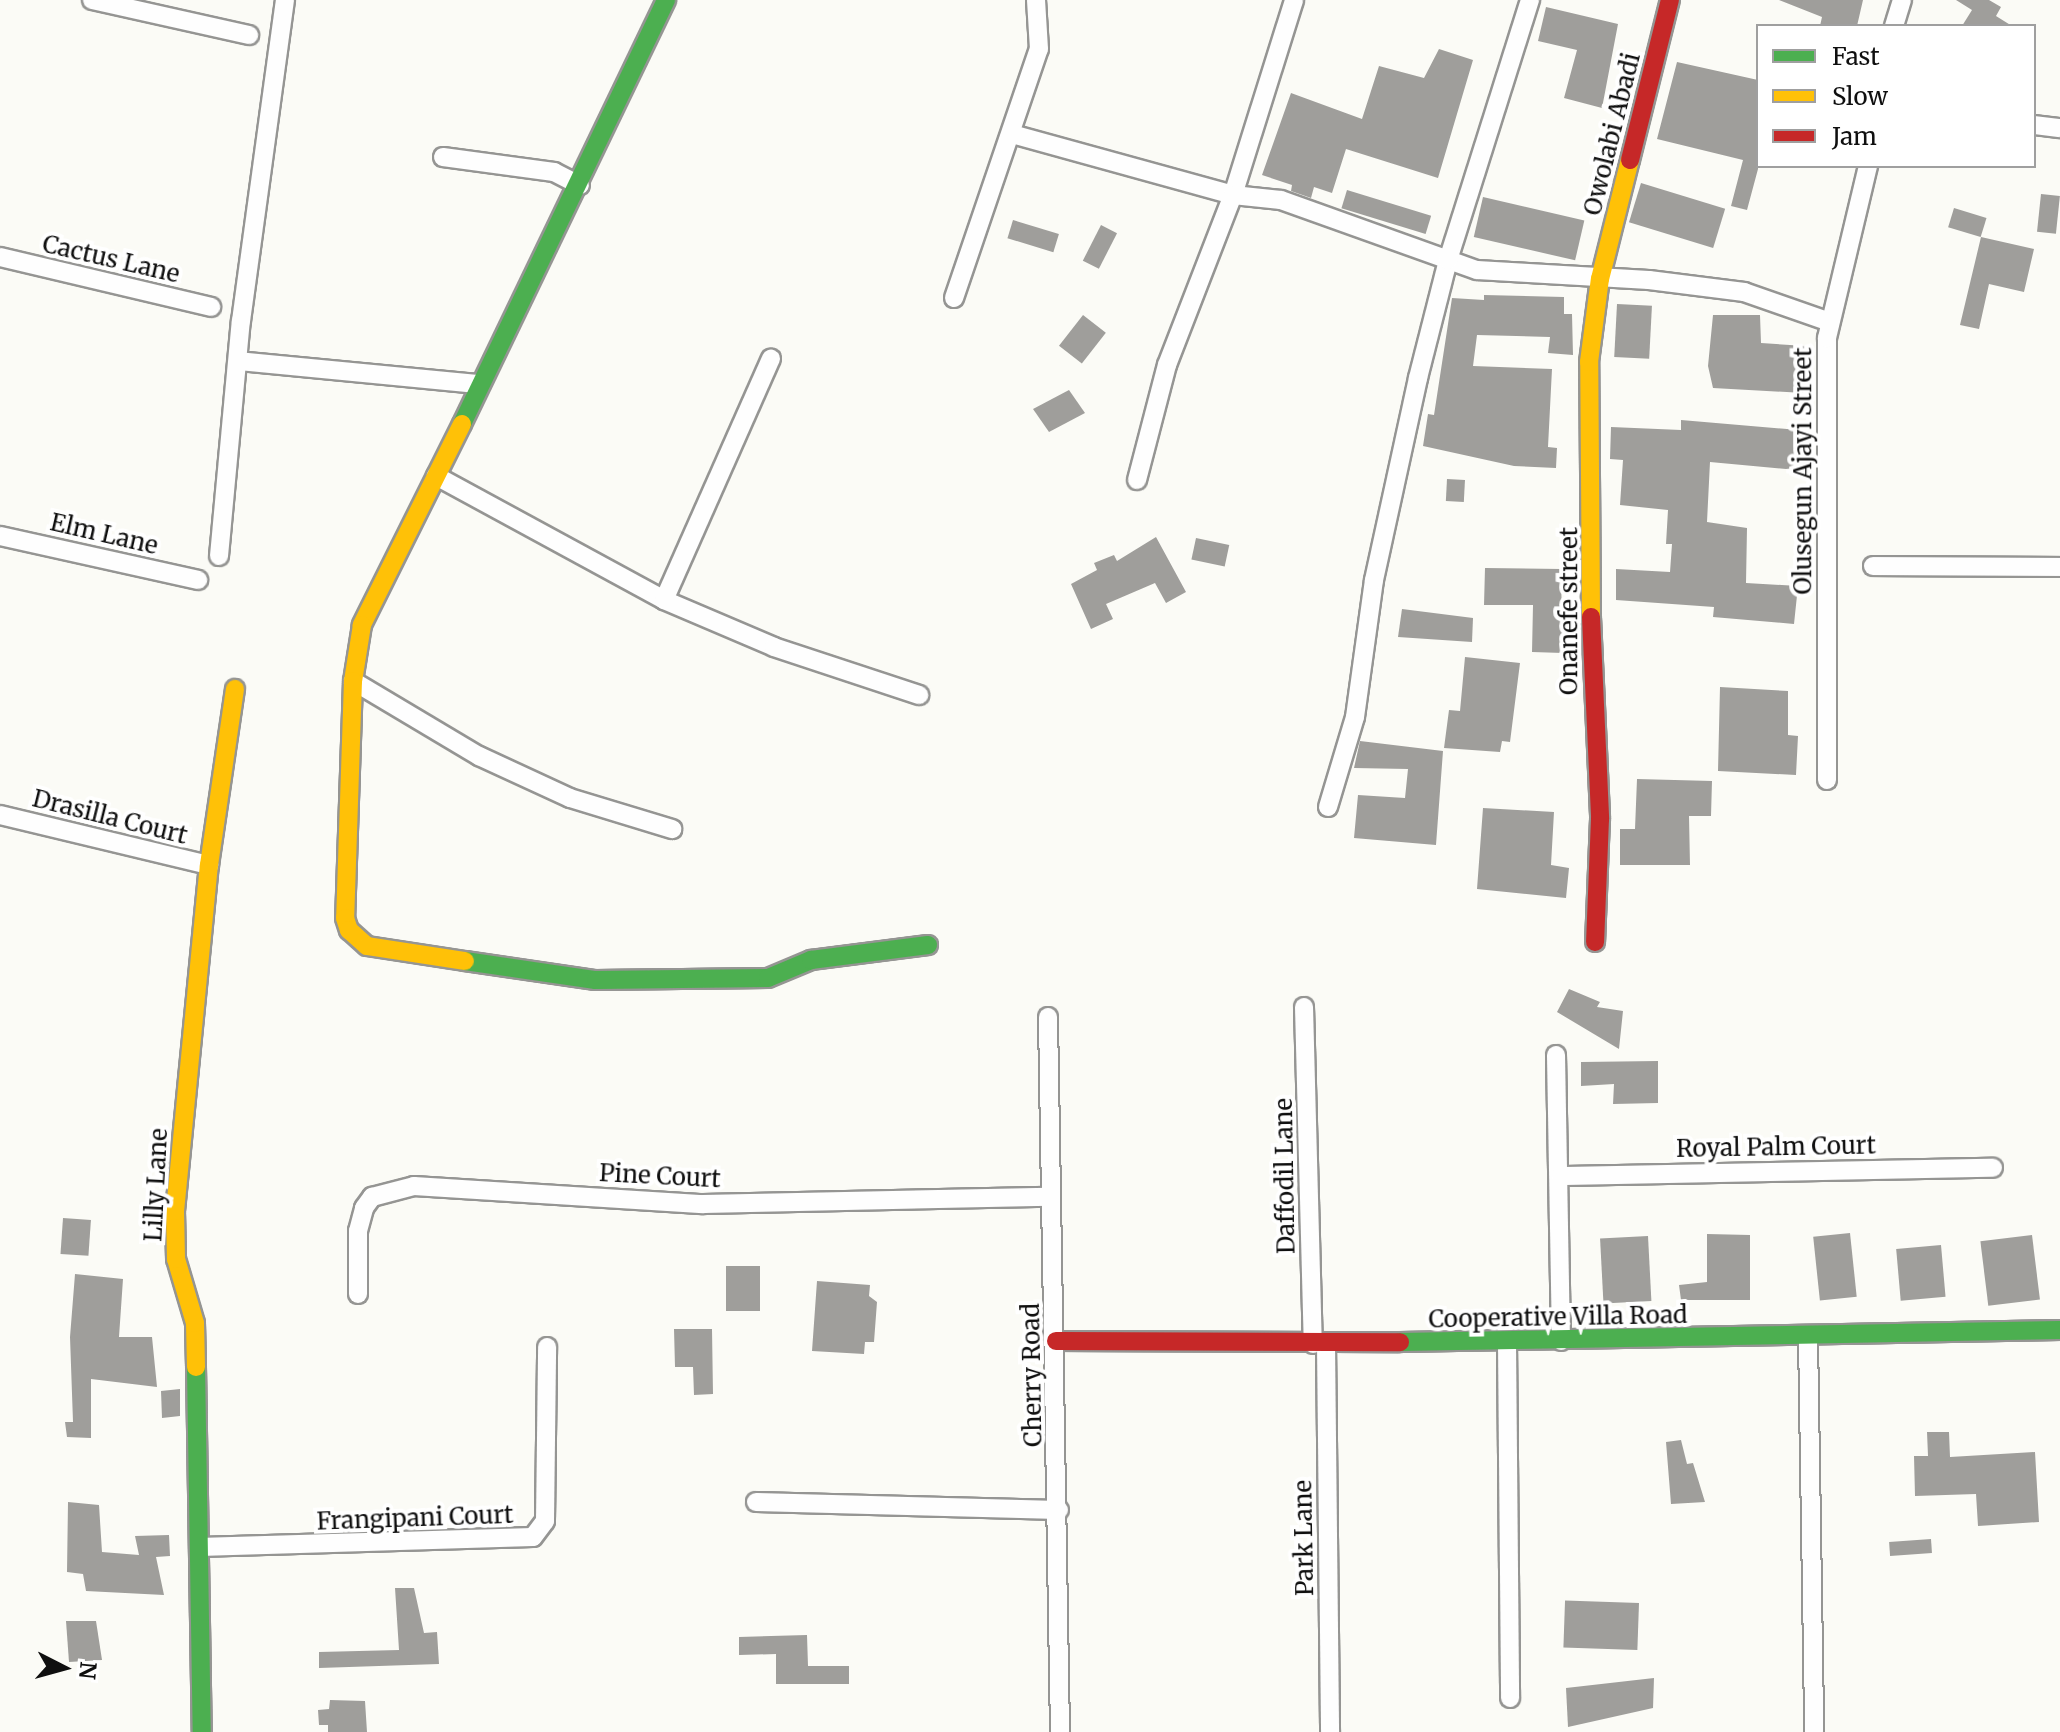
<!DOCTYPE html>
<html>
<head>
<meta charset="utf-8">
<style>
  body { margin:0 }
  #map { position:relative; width:2060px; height:1732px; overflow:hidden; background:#fbfbf6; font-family:Merriweather,serif }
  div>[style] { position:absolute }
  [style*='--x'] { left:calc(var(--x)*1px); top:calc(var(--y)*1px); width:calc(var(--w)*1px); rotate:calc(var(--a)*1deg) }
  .building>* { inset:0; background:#9f9e9b; transform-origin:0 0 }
  .roads { filter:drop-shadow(2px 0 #959593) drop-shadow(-2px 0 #959593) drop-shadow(0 2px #959593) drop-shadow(0 -2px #959593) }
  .street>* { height:18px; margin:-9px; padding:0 9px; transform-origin:9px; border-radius:9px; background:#fefefe }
  .fast>* { height:18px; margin:-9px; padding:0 9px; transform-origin:9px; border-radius:9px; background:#4caf50 }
  .slow>* { height:18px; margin:-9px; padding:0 9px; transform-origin:9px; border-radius:9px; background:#ffc107 }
  .jam>* { height:18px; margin:-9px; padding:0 9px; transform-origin:9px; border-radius:9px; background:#c62828 }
  span { translate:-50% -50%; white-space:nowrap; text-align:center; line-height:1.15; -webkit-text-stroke:8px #fff; paint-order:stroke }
  .street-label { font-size:24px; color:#0f0f0f }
  .legend { position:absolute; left:1756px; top:24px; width:280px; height:144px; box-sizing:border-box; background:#fff; border:2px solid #9f9f9f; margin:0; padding:10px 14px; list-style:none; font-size:24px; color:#0f0f0f }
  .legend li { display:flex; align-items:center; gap:16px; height:40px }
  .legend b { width:40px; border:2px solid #9f9f9f }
  .north { position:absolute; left:24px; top:1628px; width:80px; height:80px; -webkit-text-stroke:6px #fff; paint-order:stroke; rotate:96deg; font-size:22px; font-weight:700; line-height:32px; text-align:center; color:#0f0f0f }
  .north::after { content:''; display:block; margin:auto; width:28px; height:36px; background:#0f0f0f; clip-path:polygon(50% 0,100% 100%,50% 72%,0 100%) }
</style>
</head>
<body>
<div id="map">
  <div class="building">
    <i style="clip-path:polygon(1779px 0,1863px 0,1857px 26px,1820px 26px,1822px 17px)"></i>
    <i style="clip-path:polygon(1956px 0,1989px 0,2001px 7px,1996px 16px,2012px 26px,1962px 26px,1972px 10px)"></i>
    <i style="clip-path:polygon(1546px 7px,1618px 24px,1602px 108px,1564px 98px,1577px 50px,1538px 41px)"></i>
    <i style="clip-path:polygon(1439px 49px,1473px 60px,1438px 178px,1346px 149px,1332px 193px,1314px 187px,1311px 198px,1291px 191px,1292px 185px,1262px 175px,1291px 93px,1362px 119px,1379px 66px,1424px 78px)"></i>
    <i style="clip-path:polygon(1677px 62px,1758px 80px,1758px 169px,1747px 210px,1731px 206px,1743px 160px,1657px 139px)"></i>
    <i style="left:1641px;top:183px;width:88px;height:41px;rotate:17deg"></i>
    <i style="left:1347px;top:190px;width:88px;height:19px;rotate:17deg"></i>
    <i style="left:2041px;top:194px;width:19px;height:38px;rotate:6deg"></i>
    <i style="left:1483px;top:197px;width:104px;height:41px;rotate:13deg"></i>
    <i style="left:1954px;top:208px;width:34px;height:20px;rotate:17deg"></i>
    <i style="left:1013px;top:220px;width:48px;height:19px;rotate:17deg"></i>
    <i style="left:1101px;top:225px;width:18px;height:40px;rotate:27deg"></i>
    <i style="clip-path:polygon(1981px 237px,2034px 249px,2024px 292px,1989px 284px,1979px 329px,1960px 325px)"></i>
    <i style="clip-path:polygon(1484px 295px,1564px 297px,1564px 314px,1572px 314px,1573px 355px,1548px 353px,1550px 337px,1477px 335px,1473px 366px,1552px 369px,1548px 447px,1557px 448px,1556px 468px,1514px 466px,1423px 446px,1428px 414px,1434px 415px,1452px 298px,1484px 300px)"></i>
    <i style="left:1617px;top:304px;width:35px;height:53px;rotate:3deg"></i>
    <i style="left:1083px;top:315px;width:29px;height:39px;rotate:38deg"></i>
    <i style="clip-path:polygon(1713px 315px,1760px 315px,1761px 343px,1806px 346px,1804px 393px,1713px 388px,1708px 366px)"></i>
    <i style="clip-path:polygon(1069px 390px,1085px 413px,1049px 432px,1033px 409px)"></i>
    <i style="clip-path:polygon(1681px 420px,1799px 430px,1797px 470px,1710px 462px,1707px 522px,1747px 528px,1746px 583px,1798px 586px,1794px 624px,1713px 617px,1714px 607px,1616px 600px,1616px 569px,1670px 572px,1672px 544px,1666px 544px,1668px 510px,1620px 505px,1623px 460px,1610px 459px,1611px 427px,1681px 430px)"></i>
    <i style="left:1447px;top:479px;width:18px;height:22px;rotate:3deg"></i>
    <i style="clip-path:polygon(1156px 537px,1186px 592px,1166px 603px,1155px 583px,1106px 604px,1113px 619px,1091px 629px,1071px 584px,1097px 570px,1094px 563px,1114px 555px,1117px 561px)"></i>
    <i style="left:1196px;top:538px;width:34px;height:22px;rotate:12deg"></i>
    <i style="clip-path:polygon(1485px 568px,1561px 569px,1562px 628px,1569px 628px,1563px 653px,1532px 652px,1533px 605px,1484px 605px)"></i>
    <i style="clip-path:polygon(1402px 609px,1473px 618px,1472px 642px,1398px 637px)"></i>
    <i style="clip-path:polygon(1465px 657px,1520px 663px,1510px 742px,1502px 741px,1500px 752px,1444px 748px,1449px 710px,1460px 711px)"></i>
    <i style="clip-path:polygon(1720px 687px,1788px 691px,1788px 735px,1798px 736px,1796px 775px,1718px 771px)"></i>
    <i style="clip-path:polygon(1360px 741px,1443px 751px,1436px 845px,1354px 838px,1358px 795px,1405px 798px,1408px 769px,1354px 768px)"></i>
    <i style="clip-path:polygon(1637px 779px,1712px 781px,1711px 816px,1689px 816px,1690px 865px,1620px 865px,1620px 829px,1635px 829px)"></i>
    <i style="clip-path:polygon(1483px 808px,1554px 812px,1551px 865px,1569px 868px,1566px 898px,1477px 889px)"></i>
    <i style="clip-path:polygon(1569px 989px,1600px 1002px,1597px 1007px,1623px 1011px,1619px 1049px,1557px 1012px)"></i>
    <i style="clip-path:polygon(1658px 1061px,1658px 1103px,1613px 1104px,1614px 1084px,1581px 1086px,1581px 1062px)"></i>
    <i style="left:63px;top:1218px;width:28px;height:36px;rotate:4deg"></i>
    <i style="left:1850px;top:1233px;width:64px;height:37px;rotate:84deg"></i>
    <i style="clip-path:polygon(1707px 1234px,1750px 1235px,1750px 1300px,1681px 1300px,1679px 1285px,1707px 1282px)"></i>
    <i style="left:2032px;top:1235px;width:65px;height:52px;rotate:83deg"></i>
    <i style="left:1648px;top:1236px;width:65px;height:48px;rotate:87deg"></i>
    <i style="left:1941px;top:1245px;width:52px;height:45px;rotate:85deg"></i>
    <i style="left:726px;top:1266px;width:34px;height:45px"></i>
    <i style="clip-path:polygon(75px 1274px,123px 1279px,119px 1337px,152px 1337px,157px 1387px,91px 1379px,91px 1438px,67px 1437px,65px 1422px,73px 1422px,70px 1337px)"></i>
    <i style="clip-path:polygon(817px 1281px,870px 1285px,869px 1296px,877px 1302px,874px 1342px,865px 1342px,864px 1354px,812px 1351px)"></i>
    <i style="clip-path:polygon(674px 1329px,712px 1329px,713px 1394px,694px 1395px,693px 1367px,675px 1367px)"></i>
    <i style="clip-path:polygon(180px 1389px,180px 1416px,162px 1418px,161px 1391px)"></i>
    <i style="clip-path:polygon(1927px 1432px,1949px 1432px,1950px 1457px,2035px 1452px,2039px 1522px,1978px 1526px,1976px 1494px,1915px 1496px,1914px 1456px,1928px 1456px)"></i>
    <i style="clip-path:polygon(1681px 1440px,1687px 1464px,1693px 1463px,1705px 1502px,1671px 1504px,1666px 1442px)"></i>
    <i style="clip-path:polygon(68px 1502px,99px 1505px,102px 1552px,139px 1555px,135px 1536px,169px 1535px,170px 1556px,156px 1557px,164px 1595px,86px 1591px,83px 1574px,67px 1572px)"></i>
    <i style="left:1931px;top:1539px;width:14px;height:42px;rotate:86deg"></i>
    <i style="clip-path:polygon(395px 1588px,414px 1588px,424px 1633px,437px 1632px,439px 1664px,319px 1668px,319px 1652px,399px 1650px)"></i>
    <i style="left:1639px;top:1603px;width:47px;height:74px;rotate:92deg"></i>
    <i style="clip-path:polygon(66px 1621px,96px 1621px,102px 1660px,69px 1662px)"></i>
    <i style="clip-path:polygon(807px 1635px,808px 1666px,849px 1666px,849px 1684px,776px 1684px,776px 1654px,739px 1655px,739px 1637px)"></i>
    <i style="clip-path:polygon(1654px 1678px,1653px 1708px,1568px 1727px,1566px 1688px)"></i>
    <i style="clip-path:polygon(330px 1700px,365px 1701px,367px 1732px,328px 1732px,328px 1725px,319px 1725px,318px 1710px,329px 1709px)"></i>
  </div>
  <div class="roads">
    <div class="street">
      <i style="--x:92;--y:0;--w:161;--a:12.6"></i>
      <i style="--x:1894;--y:26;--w:27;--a:-73"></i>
      <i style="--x:2034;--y:125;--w:26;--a:7"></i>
      <i style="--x:1012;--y:134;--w:229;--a:15.4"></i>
      <i style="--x:1233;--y:195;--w:204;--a:-72.6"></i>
      <i style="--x:443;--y:157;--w:112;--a:7.7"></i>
      <i style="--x:554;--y:172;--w:29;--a:27"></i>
      <i style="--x:0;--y:257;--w:217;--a:13.3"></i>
      <i style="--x:954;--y:298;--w:263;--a:-71.2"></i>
      <i style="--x:1039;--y:49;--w:49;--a:-93.5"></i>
      <i style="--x:238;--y:361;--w:242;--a:5.5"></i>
      <i style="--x:436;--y:476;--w:260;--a:28.5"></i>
      <i style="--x:664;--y:600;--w:120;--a:23.1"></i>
      <i style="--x:774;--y:647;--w:153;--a:18.3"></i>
      <i style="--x:1137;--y:480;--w:119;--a:-75.4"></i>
      <i style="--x:1167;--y:365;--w:182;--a:-68.8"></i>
      <i style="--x:1233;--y:195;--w:48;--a:5.9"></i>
      <i style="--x:1281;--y:200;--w:208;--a:19.7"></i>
      <i style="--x:1477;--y:270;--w:172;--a:3.3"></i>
      <i style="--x:1649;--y:280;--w:96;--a:7.2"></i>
      <i style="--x:1744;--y:292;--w:91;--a:19.2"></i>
      <i style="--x:0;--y:536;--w:203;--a:12.5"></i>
      <i style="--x:219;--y:556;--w:236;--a:-84.7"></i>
      <i style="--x:241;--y:321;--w:324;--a:-82.2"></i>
      <i style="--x:1873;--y:566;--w:187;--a:0.3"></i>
      <i style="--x:664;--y:600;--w:264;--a:-66.1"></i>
      <i style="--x:353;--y:681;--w:147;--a:30.8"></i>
      <i style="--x:479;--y:756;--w:100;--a:24.8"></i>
      <i style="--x:570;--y:798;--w:107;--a:16.9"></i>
      <i style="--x:1827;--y:780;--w:442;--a:-90"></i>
      <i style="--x:1827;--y:338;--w:177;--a:-76.6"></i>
      <i style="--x:1328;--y:807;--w:94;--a:-73.3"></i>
      <i style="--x:1355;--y:717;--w:138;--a:-82.1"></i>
      <i style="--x:1374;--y:580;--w:207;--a:-77.7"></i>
      <i style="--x:1418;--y:378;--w:122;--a:-75.7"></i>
      <i style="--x:1448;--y:260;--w:273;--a:-72.5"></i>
      <i style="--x:0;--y:815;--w:215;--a:13.5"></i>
      <i style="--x:1304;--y:1007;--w:337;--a:88.5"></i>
      <i style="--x:1048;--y:1017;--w:715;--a:89.04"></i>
      <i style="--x:1556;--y:1055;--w:286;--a:89"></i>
      <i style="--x:1561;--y:1176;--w:432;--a:-1.1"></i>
      <i style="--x:358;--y:1294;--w:63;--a:-90"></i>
      <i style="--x:358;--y:1231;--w:24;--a:-75"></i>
      <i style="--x:364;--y:1208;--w:14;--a:-54"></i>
      <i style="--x:372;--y:1197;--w:43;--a:-14.7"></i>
      <i style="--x:414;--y:1186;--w:290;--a:3.6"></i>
      <i style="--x:703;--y:1204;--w:346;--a:-1.2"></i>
      <i style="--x:1808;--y:1336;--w:396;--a:89.1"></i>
      <i style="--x:1507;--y:1342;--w:356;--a:89.5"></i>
      <i style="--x:1326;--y:1344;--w:388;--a:89.4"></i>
      <i style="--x:756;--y:1502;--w:303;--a:1.5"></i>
      <i style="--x:199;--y:1547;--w:334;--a:-1.7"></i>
      <i style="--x:533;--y:1537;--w:20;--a:-53"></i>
      <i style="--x:545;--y:1521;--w:174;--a:-89.3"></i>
    </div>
    <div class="fast">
      <i style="--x:462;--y:424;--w:471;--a:-64.3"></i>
      <i style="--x:465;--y:961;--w:132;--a:8.3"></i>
      <i style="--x:596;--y:980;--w:172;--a:-0.7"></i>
      <i style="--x:768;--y:978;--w:47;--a:-22.7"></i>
      <i style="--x:811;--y:960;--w:118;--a:-7.3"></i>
      <i style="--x:1400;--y:1342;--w:660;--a:-1.04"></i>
      <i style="--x:196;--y:1367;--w:365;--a:89.1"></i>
    </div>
    <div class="slow">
      <i style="--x:462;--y:424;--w:225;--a:116.5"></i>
      <i style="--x:362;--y:625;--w:57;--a:99.1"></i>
      <i style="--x:353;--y:681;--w:237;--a:91.9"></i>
      <i style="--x:345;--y:918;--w:13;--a:72"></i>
      <i style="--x:349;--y:930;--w:24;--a:42"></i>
      <i style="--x:367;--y:946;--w:99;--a:8.7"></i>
      <i style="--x:1591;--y:617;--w:255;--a:-90.4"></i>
      <i style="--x:1589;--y:362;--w:84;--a:-82.5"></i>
      <i style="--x:1600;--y:279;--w:123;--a:-75.9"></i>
      <i style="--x:196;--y:1367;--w:44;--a:-91.3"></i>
      <i style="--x:195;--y:1323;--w:67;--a:-106.5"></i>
      <i style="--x:176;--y:1259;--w:48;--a:-91.2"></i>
      <i style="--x:175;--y:1211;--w:348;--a:-84.4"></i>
      <i style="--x:209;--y:865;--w:178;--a:-81.6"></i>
    </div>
    <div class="jam">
      <i style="--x:1630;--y:160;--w:165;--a:-76"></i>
      <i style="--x:1591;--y:617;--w:202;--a:87.4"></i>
      <i style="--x:1600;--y:819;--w:123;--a:92.3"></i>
      <i style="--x:1056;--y:1341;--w:344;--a:0.2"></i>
    </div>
  </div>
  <div class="street-label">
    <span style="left:1612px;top:134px;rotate:-76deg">Owolabi Abadi</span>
    <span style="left:111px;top:259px;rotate:13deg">Cactus Lane</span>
    <span style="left:1803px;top:471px;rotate:-90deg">Olusegun Ajayi Street</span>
    <span style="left:104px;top:534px;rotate:13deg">Elm Lane</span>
    <span style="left:1569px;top:611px;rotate:-90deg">Onanefe street</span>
    <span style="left:110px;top:817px;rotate:14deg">Drasilla Court</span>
    <span style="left:1776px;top:1147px;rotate:-1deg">Royal Palm Court</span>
    <span style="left:660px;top:1176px;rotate:3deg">Pine Court</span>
    <span style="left:1285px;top:1176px;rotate:-91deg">Daffodil Lane</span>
    <span style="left:156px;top:1185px;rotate:-87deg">Lilly Lane</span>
    <span style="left:1558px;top:1317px;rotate:-1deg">Cooperative Villa Road</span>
    <span style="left:1032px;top:1375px;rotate:-91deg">Cherry Road</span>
    <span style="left:415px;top:1518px;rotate:-2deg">Frangipani Court</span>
    <span style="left:1304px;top:1538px;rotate:-91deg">Park Lane</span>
  </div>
  <ul class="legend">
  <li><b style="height:10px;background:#4caf50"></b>Fast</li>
  <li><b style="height:10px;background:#ffc107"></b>Slow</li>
  <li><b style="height:10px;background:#c62828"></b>Jam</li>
  </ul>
  <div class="north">N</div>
</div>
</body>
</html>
